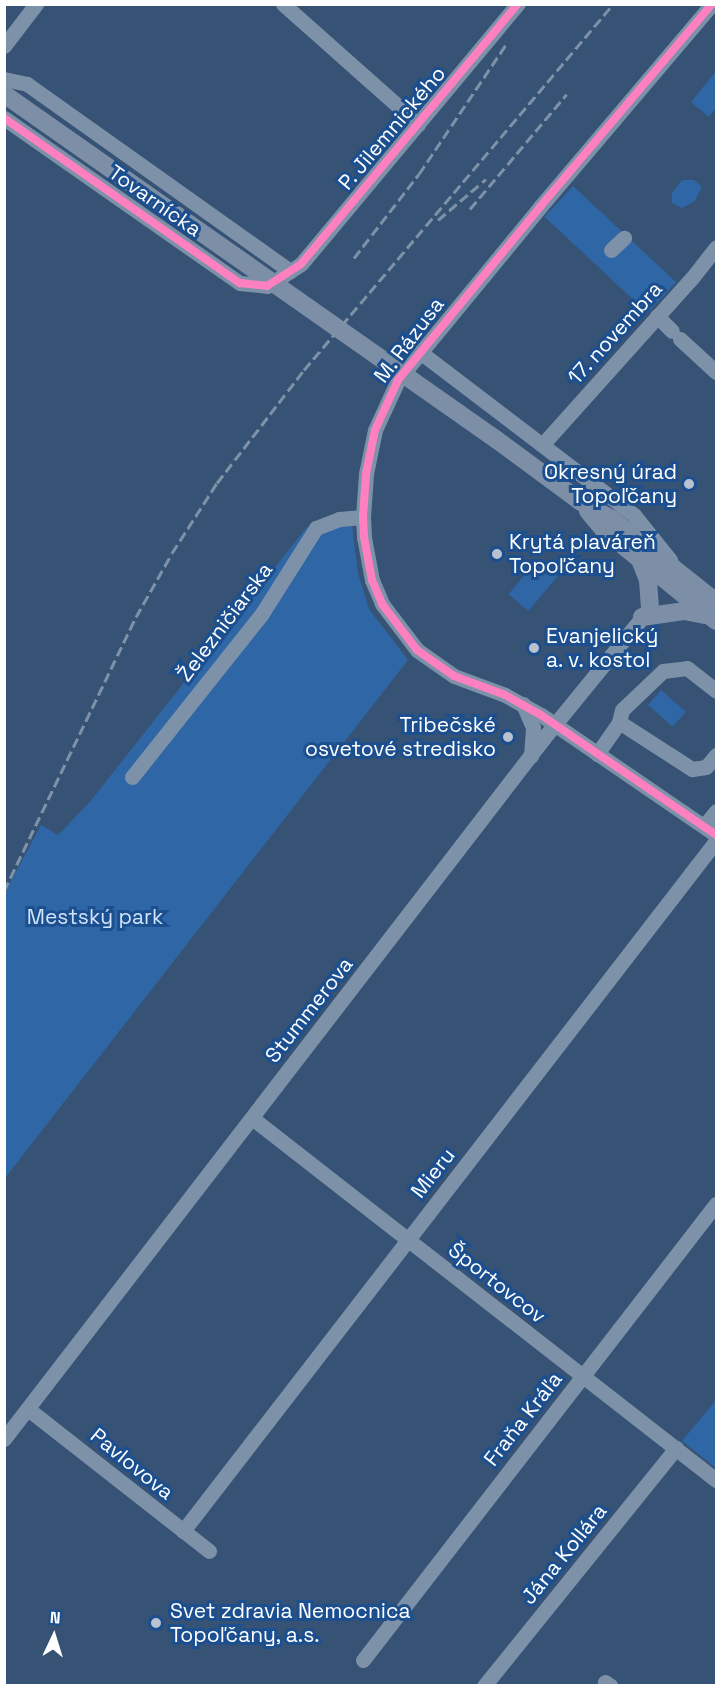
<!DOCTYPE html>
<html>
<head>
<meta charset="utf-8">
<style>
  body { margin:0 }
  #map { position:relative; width:721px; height:1690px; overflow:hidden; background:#365274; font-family:"Space Grotesk",sans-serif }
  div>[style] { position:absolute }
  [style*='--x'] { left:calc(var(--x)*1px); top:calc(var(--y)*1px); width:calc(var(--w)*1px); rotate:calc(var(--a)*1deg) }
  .green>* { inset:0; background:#2f66a5; transform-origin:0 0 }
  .minor>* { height:15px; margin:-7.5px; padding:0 7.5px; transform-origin:7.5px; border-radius:7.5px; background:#7d92a8 }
  .major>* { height:18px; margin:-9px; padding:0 9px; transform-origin:9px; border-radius:9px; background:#7d8ea7 }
  .rail>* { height:3px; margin-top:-1.5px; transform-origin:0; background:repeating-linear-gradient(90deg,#7e92a7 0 10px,transparent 0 14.5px) }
  .cycleway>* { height:8px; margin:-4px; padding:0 4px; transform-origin:4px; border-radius:4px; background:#ff80c0 }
  .dots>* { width:16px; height:16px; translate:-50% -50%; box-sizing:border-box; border:3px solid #1b4f8f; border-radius:50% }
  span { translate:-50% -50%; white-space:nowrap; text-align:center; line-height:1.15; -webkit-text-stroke:6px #1b4f8f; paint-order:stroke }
  .street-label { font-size:21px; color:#fff }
  .poi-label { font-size:21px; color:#fff }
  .right { translate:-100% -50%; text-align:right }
  .left { translate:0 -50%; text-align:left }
  .park-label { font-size:21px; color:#cfe3fa }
  .frame { position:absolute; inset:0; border:6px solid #fff; pointer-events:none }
  .north { position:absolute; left:24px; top:1606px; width:60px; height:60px; -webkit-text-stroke:4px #1b4f8f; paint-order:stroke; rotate:4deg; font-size:16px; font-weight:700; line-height:24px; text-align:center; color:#fff }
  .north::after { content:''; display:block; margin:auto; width:21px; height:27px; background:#fff; clip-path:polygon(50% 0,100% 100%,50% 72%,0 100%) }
</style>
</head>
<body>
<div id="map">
  <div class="green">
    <i style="clip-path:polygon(716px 71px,716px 108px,709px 117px,691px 102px)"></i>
    <i style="clip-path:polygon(682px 180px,694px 180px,702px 187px,695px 201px,682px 208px,672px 203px,672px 193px)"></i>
    <i style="left:573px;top:186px;width:141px;height:42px;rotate:43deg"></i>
    <i style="clip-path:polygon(352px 525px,358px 573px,369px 609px,408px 660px,5px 1178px,4px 895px,9px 885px,41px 825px,58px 835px,89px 803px,307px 527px)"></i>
    <i style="left:538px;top:559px;width:26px;height:46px;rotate:40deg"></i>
    <i style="left:661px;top:690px;width:33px;height:20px;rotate:41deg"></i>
    <i style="clip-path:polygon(716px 1400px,716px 1468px,682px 1441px)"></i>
  </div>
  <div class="minor">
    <i style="--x:283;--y:4;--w:181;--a:41.6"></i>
    <i style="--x:712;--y:4;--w:266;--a:130.3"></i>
    <i style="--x:540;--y:207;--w:224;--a:129.4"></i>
    <i style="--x:398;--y:380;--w:55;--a:114.7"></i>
    <i style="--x:375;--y:430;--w:45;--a:101.6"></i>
    <i style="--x:366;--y:474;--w:43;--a:94"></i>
    <i style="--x:363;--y:517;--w:20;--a:87"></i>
    <i style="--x:364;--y:537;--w:44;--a:79.5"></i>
    <i style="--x:372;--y:580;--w:26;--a:67"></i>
    <i style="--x:382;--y:604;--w:58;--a:52.7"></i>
    <i style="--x:417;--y:650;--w:45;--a:35.1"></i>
    <i style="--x:454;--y:676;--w:54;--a:20.4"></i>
    <i style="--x:505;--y:695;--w:41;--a:29.1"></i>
    <i style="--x:541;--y:715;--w:212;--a:34.4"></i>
    <i style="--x:4;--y:46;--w:53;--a:-52.7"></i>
    <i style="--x:4;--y:79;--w:24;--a:12"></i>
    <i style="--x:27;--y:84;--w:323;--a:35.4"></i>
    <i style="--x:4;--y:118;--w:288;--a:35"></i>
    <i style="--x:240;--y:283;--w:27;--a:6"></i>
    <i style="--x:267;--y:286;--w:40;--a:-32.9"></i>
    <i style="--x:301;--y:264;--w:339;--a:-50.2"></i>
    <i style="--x:611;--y:250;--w:18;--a:-43"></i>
    <i style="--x:657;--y:316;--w:21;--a:45"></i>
    <i style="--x:680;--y:339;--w:49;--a:42.5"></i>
    <i style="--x:420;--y:352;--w:269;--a:37.3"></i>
    <i style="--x:634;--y:515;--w:58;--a:51.3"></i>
    <i style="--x:542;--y:445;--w:224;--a:-48.1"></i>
    <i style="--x:692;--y:278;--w:39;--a:-52"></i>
    <i style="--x:523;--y:704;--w:26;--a:67"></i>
    <i style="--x:533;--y:728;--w:28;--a:94"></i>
    <i style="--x:619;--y:722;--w:87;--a:32.8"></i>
    <i style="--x:692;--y:769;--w:14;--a:-8"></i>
    <i style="--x:706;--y:767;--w:16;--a:-50"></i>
    <i style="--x:597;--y:754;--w:39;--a:-55"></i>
    <i style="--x:619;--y:722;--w:12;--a:-76"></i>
    <i style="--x:622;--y:710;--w:57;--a:-43.6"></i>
    <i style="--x:663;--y:671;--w:24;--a:-7"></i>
    <i style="--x:687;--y:668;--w:37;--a:38"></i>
    <i style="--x:132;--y:777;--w:207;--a:-51.5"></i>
    <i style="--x:261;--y:615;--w:103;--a:-57.7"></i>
    <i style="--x:316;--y:528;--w:25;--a:-21"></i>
    <i style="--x:339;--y:519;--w:24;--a:-5"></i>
    <i style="--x:704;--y:826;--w:19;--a:-51"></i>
    <i style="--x:252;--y:1118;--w:589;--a:37.96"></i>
    <i style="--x:28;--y:1409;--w:230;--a:38.1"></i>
    <i style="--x:4;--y:1439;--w:890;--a:-52.4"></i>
    <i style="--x:547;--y:734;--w:160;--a:-50.8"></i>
    <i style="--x:183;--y:1531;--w:872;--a:-52.32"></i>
    <i style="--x:363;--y:1660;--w:577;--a:-52.26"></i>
    <i style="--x:605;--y:1682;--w:7;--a:34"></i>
    <i style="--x:484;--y:1686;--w:306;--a:-51.1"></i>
  </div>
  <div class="major">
    <i style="--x:4;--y:94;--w:602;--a:35.06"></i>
    <i style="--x:497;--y:440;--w:104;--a:36.4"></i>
    <i style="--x:581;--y:502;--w:35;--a:29"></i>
    <i style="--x:612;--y:519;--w:133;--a:38.6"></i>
    <i style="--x:588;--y:511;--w:26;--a:50"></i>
    <i style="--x:605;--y:531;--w:143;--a:39"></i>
    <i style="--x:640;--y:560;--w:22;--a:68"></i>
    <i style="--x:648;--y:580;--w:28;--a:86"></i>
    <i style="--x:642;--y:617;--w:42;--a:-8.1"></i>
    <i style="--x:684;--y:611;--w:21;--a:11"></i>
  </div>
  <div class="rail">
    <i style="--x:470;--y:209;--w:150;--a:-49.9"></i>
    <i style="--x:438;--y:220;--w:63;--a:-40.5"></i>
    <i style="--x:354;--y:258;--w:106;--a:-52.3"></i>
    <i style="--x:419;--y:174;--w:158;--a:-56.1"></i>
    <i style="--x:4;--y:891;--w:304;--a:-64.3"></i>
    <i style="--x:136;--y:617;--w:73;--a:-60.6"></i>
    <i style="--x:172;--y:553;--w:83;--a:-57.3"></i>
    <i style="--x:217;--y:483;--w:143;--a:-52.4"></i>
    <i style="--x:304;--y:370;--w:479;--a:-49.8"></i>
  </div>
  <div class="cycleway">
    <i style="--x:712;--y:4;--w:266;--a:130.3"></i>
    <i style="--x:540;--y:207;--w:224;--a:129.4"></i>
    <i style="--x:398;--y:380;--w:55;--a:114.7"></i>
    <i style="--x:375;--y:430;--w:45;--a:101.6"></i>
    <i style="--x:366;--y:474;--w:43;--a:94"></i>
    <i style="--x:363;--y:517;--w:20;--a:87"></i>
    <i style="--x:364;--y:537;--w:44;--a:79.5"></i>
    <i style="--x:372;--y:580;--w:26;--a:67"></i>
    <i style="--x:382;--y:604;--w:58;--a:52.7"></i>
    <i style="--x:417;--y:650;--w:45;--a:35.1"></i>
    <i style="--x:454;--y:676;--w:54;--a:20.4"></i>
    <i style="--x:505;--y:695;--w:41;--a:29.1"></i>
    <i style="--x:541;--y:715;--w:212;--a:34.4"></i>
    <i style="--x:4;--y:118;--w:288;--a:35"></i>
    <i style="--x:240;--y:283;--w:27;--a:6"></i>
    <i style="--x:267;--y:286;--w:40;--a:-32.9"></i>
    <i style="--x:301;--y:264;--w:339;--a:-50.2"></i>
  </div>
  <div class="dots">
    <i style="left:689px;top:484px;background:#b9c2ce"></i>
    <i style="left:497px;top:554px;background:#b9c2ce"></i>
    <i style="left:534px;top:648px;background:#b9c2ce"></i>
    <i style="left:508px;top:737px;background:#b9c2ce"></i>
    <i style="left:156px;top:1623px;background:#b9c2ce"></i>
  </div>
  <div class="street-label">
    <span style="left:392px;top:128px;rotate:-50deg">P. Jilemnického</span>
    <span style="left:155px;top:201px;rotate:35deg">Tovarnícka</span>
    <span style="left:615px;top:333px;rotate:-48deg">17. novembra</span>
    <span style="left:409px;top:340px;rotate:-53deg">M. Rázusa</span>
    <span style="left:225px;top:622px;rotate:-53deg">Železničiarska</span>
    <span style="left:309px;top:1010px;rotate:-52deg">Stummerova</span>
    <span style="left:433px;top:1173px;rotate:-52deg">Mieru</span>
    <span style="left:497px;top:1283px;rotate:38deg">Športovcov</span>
    <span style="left:523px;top:1419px;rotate:-52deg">Fraňa Kráľa</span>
    <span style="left:132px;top:1464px;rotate:39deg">Pavlovova</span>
    <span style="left:564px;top:1554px;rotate:-51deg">Jána Kollára</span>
  </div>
  <div class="poi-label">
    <span class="right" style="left:677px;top:484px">Okresný úrad<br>Topoľčany</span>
    <span class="left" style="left:509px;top:554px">Krytá plaváreň<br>Topoľčany</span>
    <span class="left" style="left:546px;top:648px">Evanjelický<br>a. v. kostol</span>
    <span class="right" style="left:496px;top:737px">Tribečské<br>osvetové stredisko</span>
    <span class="left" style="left:170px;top:1623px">Svet zdravia Nemocnica<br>Topoľčany, a.s.</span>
  </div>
  <div class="park-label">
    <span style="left:95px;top:917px">Mestský park</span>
  </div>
  <div class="frame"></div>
  <div class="north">N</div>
</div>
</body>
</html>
